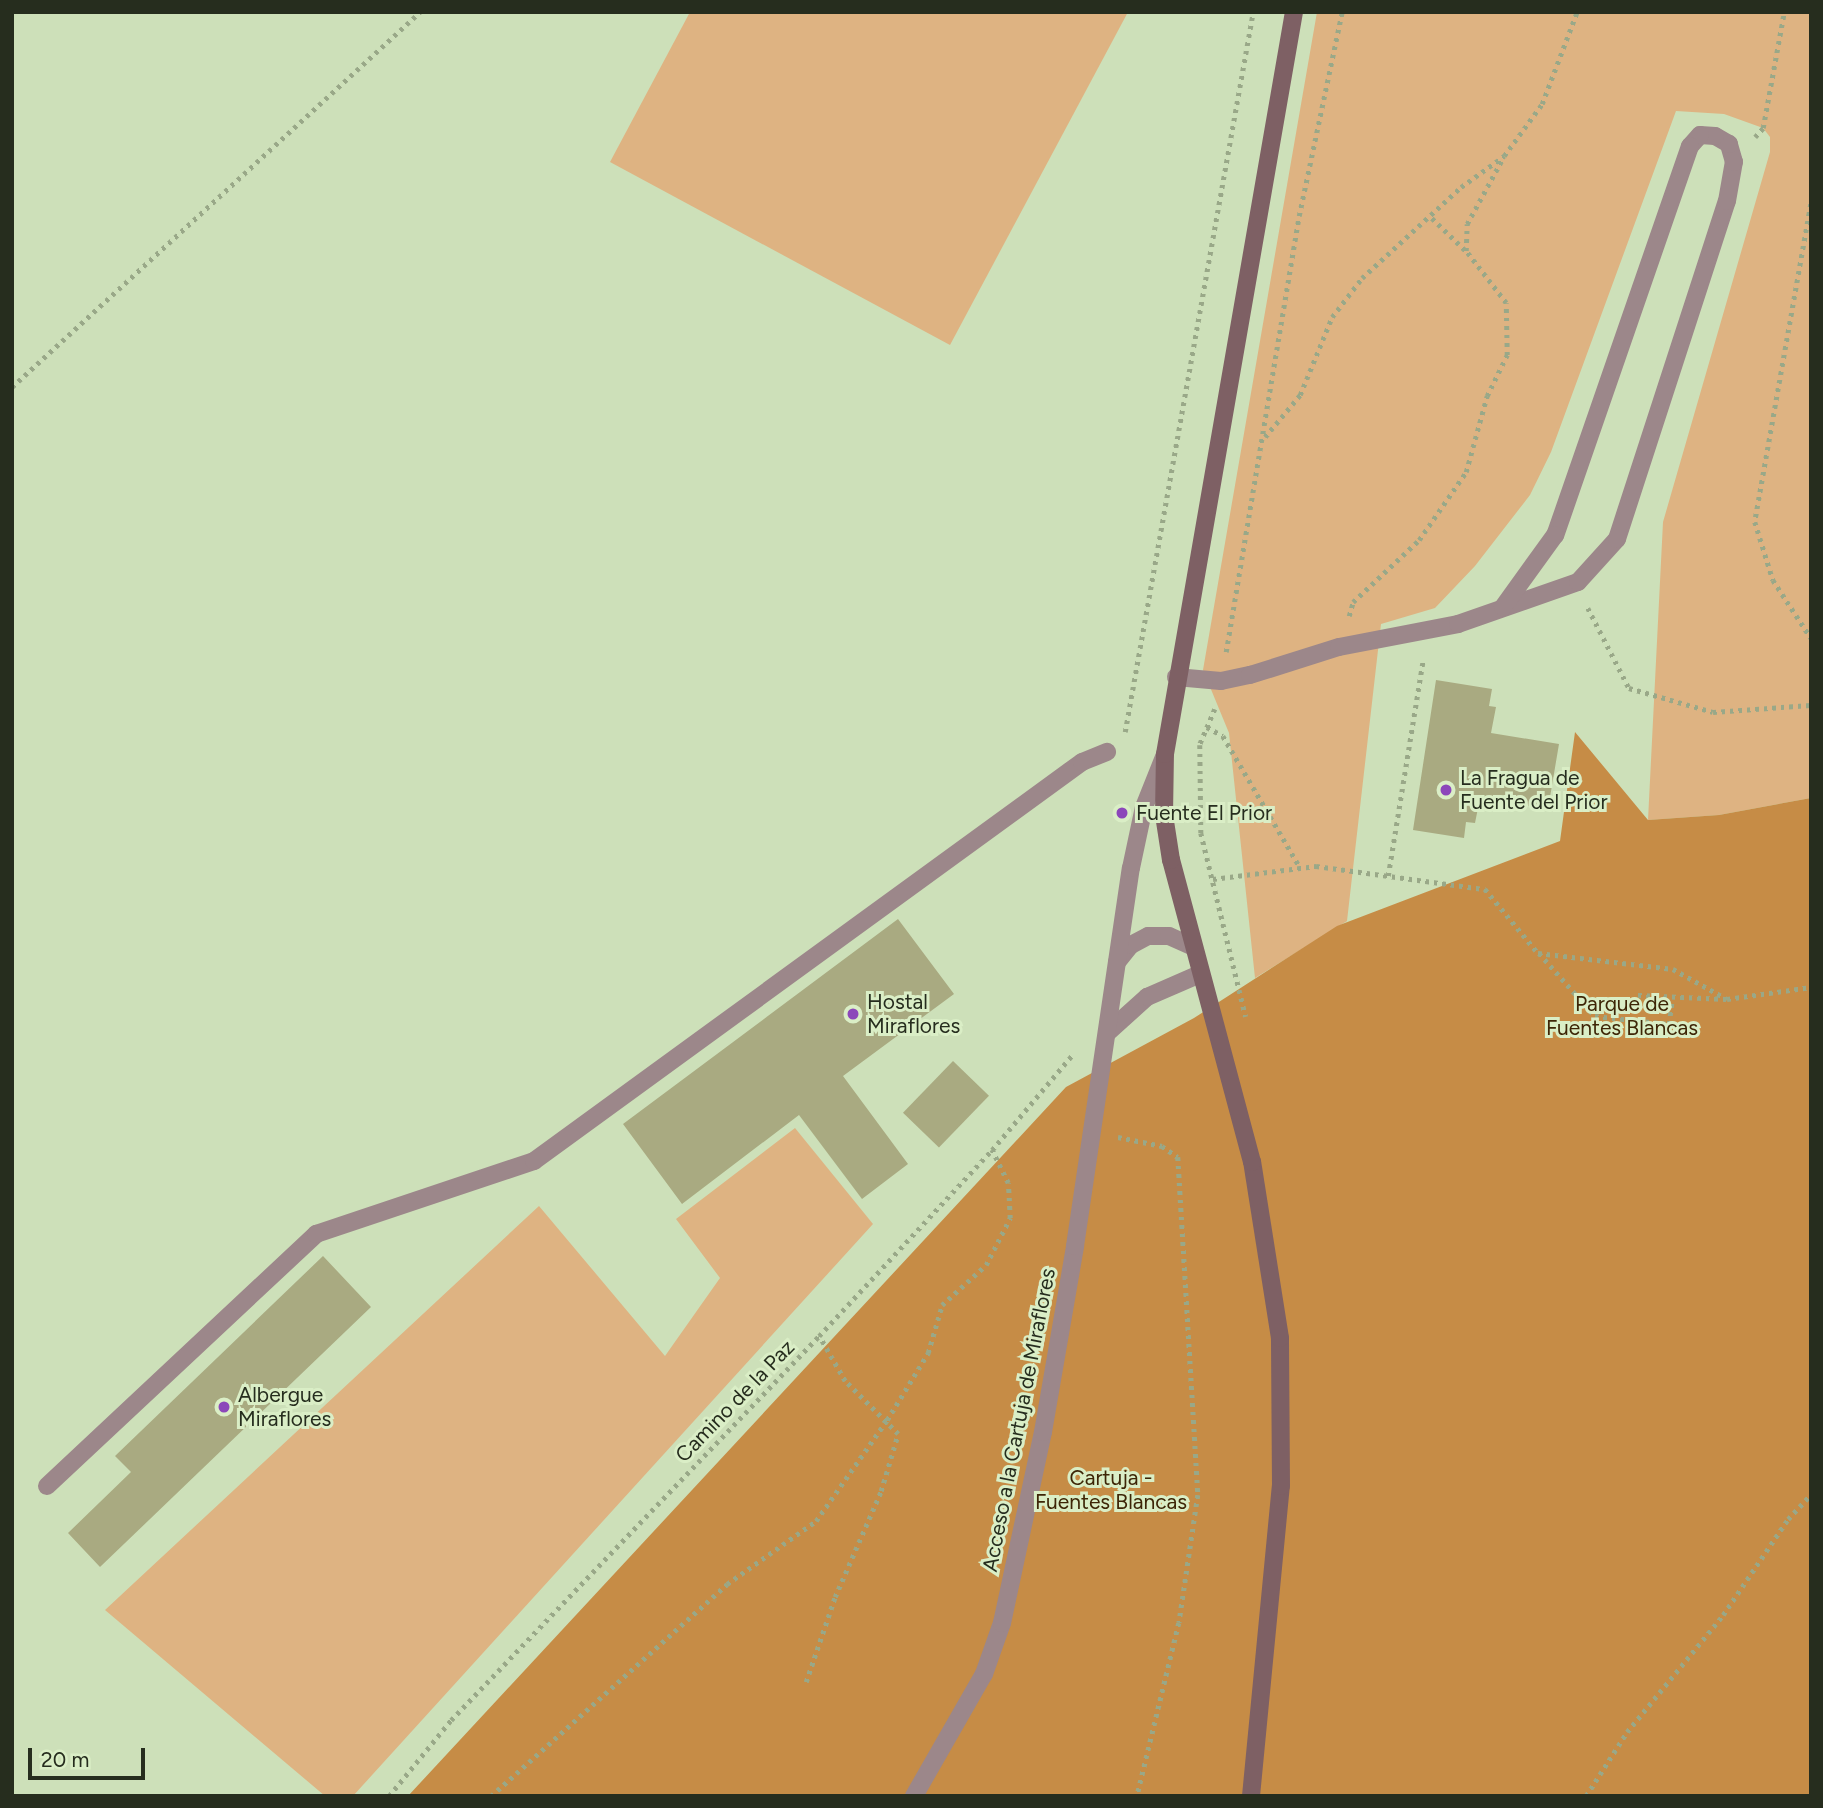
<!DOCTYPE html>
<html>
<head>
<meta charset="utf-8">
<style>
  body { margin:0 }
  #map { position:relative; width:1823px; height:1808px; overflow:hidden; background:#cde0b9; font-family:Figtree,sans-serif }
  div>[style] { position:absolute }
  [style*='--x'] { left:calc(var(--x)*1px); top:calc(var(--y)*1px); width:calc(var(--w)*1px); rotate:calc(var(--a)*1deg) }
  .green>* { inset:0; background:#deb382 }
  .forest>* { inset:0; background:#c68c46 }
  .building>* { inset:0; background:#a9aa81; transform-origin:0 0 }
  .path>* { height:4.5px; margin-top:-2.25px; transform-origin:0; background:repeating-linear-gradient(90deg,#99a888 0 3.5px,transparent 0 8.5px) }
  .service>* { height:18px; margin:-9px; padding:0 9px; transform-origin:9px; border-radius:9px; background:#9c878a }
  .tertiary>* { height:18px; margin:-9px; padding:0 9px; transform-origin:9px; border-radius:9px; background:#9c878a }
  .secondary>* { height:18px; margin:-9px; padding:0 9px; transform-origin:9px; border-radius:9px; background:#7e6064 }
  .dots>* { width:19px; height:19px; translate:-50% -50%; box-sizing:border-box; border:4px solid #daeec6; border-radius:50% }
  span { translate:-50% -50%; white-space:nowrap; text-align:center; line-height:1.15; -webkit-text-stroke:6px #daeec6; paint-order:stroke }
  .poi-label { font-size:21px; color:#262d1e }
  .left { translate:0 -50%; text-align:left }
  .park-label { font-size:21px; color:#3d2506 }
  .street-label { font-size:21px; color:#262d1e }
  .frame { position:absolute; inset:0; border:14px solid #262d1e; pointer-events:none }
  .scale { position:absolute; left:28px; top:1748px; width:117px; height:32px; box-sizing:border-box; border:4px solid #262d1e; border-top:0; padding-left:9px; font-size:21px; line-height:24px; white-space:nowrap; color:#262d1e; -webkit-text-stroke:5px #daeec6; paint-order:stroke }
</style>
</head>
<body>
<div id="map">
  <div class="green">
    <i style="clip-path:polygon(690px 12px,1128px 12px,950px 345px,610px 162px)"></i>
    <i style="clip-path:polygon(1317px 12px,1811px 12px,1811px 798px,1719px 815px,1648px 820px,1663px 522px,1770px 152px,1770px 137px,1763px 128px,1724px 114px,1676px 111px,1551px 452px,1530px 495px,1475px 566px,1435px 608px,1381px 624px,1347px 921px,1255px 978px,1229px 733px,1203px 670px)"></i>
    <i style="clip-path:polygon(795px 1128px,873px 1224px,353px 1796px,325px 1796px,105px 1610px,539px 1206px,665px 1356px,720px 1278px,676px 1219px)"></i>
  </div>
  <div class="forest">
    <i style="clip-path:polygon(1575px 732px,1648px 820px,1719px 815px,1811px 798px,1811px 1796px,408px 1796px,1066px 1087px,1194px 1018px,1337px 926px,1560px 841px)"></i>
  </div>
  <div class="building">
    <i style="clip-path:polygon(1436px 680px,1492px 689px,1489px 706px,1496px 707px,1491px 733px,1559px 744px,1548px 809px,1480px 798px,1475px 823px,1466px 822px,1464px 838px,1413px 830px)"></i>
    <i style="clip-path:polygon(898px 919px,954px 994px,843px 1076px,908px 1164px,862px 1199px,799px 1115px,682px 1204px,623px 1124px)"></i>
    <i style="left:953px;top:1061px;width:50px;height:72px;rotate:44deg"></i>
    <i style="clip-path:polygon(323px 1256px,371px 1307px,100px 1567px,68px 1533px,131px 1472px,115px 1456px)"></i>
  </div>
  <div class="path">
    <i style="--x:1755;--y:137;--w:12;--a:-48"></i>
    <i style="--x:1763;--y:128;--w:118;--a:-79.7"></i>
    <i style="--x:1811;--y:204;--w:323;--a:100"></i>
    <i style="--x:1755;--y:522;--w:61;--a:72.8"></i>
    <i style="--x:1773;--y:580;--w:69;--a:56.8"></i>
    <i style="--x:1432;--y:218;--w:47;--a:44.1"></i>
    <i style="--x:12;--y:387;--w:554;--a:-42.59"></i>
    <i style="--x:1265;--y:437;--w:55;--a:-50.2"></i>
    <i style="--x:1300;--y:395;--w:84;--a:-67.7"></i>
    <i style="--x:1332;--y:317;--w:49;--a:-52.4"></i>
    <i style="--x:1362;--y:278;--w:134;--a:-42.6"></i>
    <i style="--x:1461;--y:187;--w:53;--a:-35.8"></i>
    <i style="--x:1504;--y:156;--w:64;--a:-53.8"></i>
    <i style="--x:1542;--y:104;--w:98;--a:-69.2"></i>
    <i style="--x:1588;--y:608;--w:90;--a:62.9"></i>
    <i style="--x:1629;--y:688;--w:87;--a:15.9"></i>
    <i style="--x:1713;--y:712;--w:98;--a:-4.1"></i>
    <i style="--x:1349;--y:616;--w:15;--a:-74"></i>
    <i style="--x:1353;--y:602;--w:91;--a:-43.2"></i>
    <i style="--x:1419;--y:540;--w:83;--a:-55.3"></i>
    <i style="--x:1466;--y:472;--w:79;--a:-74.6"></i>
    <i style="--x:1487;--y:396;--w:46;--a:-64"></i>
    <i style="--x:1507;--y:355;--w:52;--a:-91.1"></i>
    <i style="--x:1506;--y:303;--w:66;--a:-127.6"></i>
    <i style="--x:1466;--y:251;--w:27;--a:-88"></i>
    <i style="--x:1467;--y:224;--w:77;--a:-61.4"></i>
    <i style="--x:1226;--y:652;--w:442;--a:-80.5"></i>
    <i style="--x:1299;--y:216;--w:208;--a:-78.1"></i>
    <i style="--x:1215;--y:709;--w:39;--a:113"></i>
    <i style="--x:1200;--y:745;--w:88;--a:89.3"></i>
    <i style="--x:1201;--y:833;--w:189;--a:76.3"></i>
    <i style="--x:1207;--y:727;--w:18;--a:29"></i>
    <i style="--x:1223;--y:736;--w:152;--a:59.6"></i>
    <i style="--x:1125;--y:732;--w:731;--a:-79.92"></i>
    <i style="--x:1388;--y:876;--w:220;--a:-80.8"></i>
    <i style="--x:1213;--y:879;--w:104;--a:-7.2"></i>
    <i style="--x:1316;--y:866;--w:171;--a:7.8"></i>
    <i style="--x:1485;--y:889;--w:83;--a:50.4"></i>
    <i style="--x:1538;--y:953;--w:136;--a:6.8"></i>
    <i style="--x:1673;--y:969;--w:62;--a:29.1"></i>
    <i style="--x:1727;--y:999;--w:85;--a:-8.1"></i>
    <i style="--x:1539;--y:953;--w:84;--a:48.4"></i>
    <i style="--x:1595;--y:1016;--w:74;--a:6.2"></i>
    <i style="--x:1669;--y:1024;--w:25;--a:-83"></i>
    <i style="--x:1638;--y:995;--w:88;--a:2.6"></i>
    <i style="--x:1118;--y:1137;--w:45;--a:11.6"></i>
    <i style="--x:1162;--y:1146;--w:19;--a:35"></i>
    <i style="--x:1178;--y:1157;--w:339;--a:86.6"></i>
    <i style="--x:1198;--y:1495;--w:129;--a:98.4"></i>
    <i style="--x:1179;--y:1623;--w:178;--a:103.6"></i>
    <i style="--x:806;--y:1682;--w:90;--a:-71.2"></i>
    <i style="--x:835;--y:1597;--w:116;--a:-66.5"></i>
    <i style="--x:881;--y:1491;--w:59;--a:-73.4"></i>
    <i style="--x:898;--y:1434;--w:75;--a:-135"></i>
    <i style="--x:845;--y:1381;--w:52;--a:-120"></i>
    <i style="--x:389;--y:1796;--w:98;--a:-50.8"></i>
    <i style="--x:451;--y:1720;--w:532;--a:-46.22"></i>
    <i style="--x:819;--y:1336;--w:254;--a:-47.1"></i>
    <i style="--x:992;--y:1150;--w:127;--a:-49.8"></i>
    <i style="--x:491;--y:1796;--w:317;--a:-41.9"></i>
    <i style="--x:727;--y:1584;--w:109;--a:-35.3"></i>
    <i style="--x:816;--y:1521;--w:123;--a:-54.9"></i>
    <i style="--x:887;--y:1420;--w:79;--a:-58.5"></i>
    <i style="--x:928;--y:1353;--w:50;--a:-73.7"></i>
    <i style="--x:942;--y:1305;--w:59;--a:-42.3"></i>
    <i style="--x:986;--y:1265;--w:53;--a:-62.9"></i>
    <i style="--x:1010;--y:1218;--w:35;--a:-93"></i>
    <i style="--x:1008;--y:1183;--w:37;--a:-116"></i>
    <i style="--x:1586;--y:1796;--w:76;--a:-57.4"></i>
    <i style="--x:1627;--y:1732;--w:151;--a:-50.6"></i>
    <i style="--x:1723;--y:1615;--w:116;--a:-55.9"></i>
    <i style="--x:1788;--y:1519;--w:34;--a:-47"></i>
  </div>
  <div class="service">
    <i style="--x:1176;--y:677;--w:45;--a:5.1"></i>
    <i style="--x:1221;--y:681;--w:30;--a:-12"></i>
    <i style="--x:1250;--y:675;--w:93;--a:-17.5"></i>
    <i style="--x:1339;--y:647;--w:121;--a:-10.9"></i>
    <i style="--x:1458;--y:624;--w:127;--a:-19.3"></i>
    <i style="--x:1578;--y:582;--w:58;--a:-47.8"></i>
    <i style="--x:1617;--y:539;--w:355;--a:-72"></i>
    <i style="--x:1727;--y:201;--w:40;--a:-80"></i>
    <i style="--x:1734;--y:162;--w:19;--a:-106"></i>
    <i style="--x:1729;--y:144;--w:16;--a:-150"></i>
    <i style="--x:1715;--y:136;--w:15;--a:-176"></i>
    <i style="--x:1700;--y:135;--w:15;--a:132"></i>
    <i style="--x:1690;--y:146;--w:412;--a:109.1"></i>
    <i style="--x:1555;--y:535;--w:89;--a:125.8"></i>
    <i style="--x:47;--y:1486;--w:369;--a:-43.1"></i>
    <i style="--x:316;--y:1234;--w:230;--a:-18.5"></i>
    <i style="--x:534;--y:1161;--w:678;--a:-36.06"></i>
    <i style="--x:1082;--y:762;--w:27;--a:-22"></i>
  </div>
  <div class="tertiary">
    <i style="--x:1117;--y:962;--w:22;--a:-51"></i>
    <i style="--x:1131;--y:945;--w:19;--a:-28"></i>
    <i style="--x:1148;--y:936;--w:21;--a:0"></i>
    <i style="--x:1169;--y:936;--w:24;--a:24"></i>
    <i style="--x:1107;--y:1033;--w:54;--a:-42"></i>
    <i style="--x:1147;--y:997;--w:58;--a:-23.5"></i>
    <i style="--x:914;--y:1796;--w:141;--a:-60.2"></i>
    <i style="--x:984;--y:1674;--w:54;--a:-70.6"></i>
    <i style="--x:1002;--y:1623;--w:195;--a:-77.9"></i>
    <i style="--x:1043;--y:1432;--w:189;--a:-80.2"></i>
    <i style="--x:1075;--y:1246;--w:382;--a:-81.6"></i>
    <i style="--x:1131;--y:868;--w:62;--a:-78"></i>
    <i style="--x:1144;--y:807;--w:54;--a:-68.2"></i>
  </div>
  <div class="secondary">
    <i style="--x:1251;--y:1796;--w:311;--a:-84.5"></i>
    <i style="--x:1281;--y:1486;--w:148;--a:-90.4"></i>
    <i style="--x:1280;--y:1338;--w:178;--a:-99"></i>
    <i style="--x:1252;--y:1162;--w:313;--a:-105"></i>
    <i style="--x:1171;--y:860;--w:46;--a:-98.8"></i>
    <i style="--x:1164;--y:815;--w:61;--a:-89.1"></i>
    <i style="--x:1165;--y:754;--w:753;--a:-80.14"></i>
  </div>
  <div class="dots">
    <i style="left:1446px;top:790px;background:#8c47ba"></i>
    <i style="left:1122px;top:813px;background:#8c47ba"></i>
    <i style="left:853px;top:1014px;background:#8c47ba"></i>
    <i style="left:224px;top:1407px;background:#8c47ba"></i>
  </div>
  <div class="poi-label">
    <span class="left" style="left:1460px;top:790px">La Fragua de<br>Fuente del Prior</span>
    <span class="left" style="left:1136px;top:813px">Fuente El Prior</span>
    <span class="left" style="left:867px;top:1014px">Hostal<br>Miraflores</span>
    <span class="left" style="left:238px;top:1407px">Albergue<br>Miraflores</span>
  </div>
  <div class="park-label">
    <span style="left:1622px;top:1016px">Parque de<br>Fuentes Blancas</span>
    <span style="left:1111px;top:1490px">Cartuja -<br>Fuentes Blancas</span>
  </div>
  <div class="street-label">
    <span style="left:735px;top:1401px;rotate:-46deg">Camino de la Paz</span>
    <span style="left:1019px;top:1420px;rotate:-79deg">Acceso a la Cartuja de Miraflores</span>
  </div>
  <div class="frame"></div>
  <div class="scale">20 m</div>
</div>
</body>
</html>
